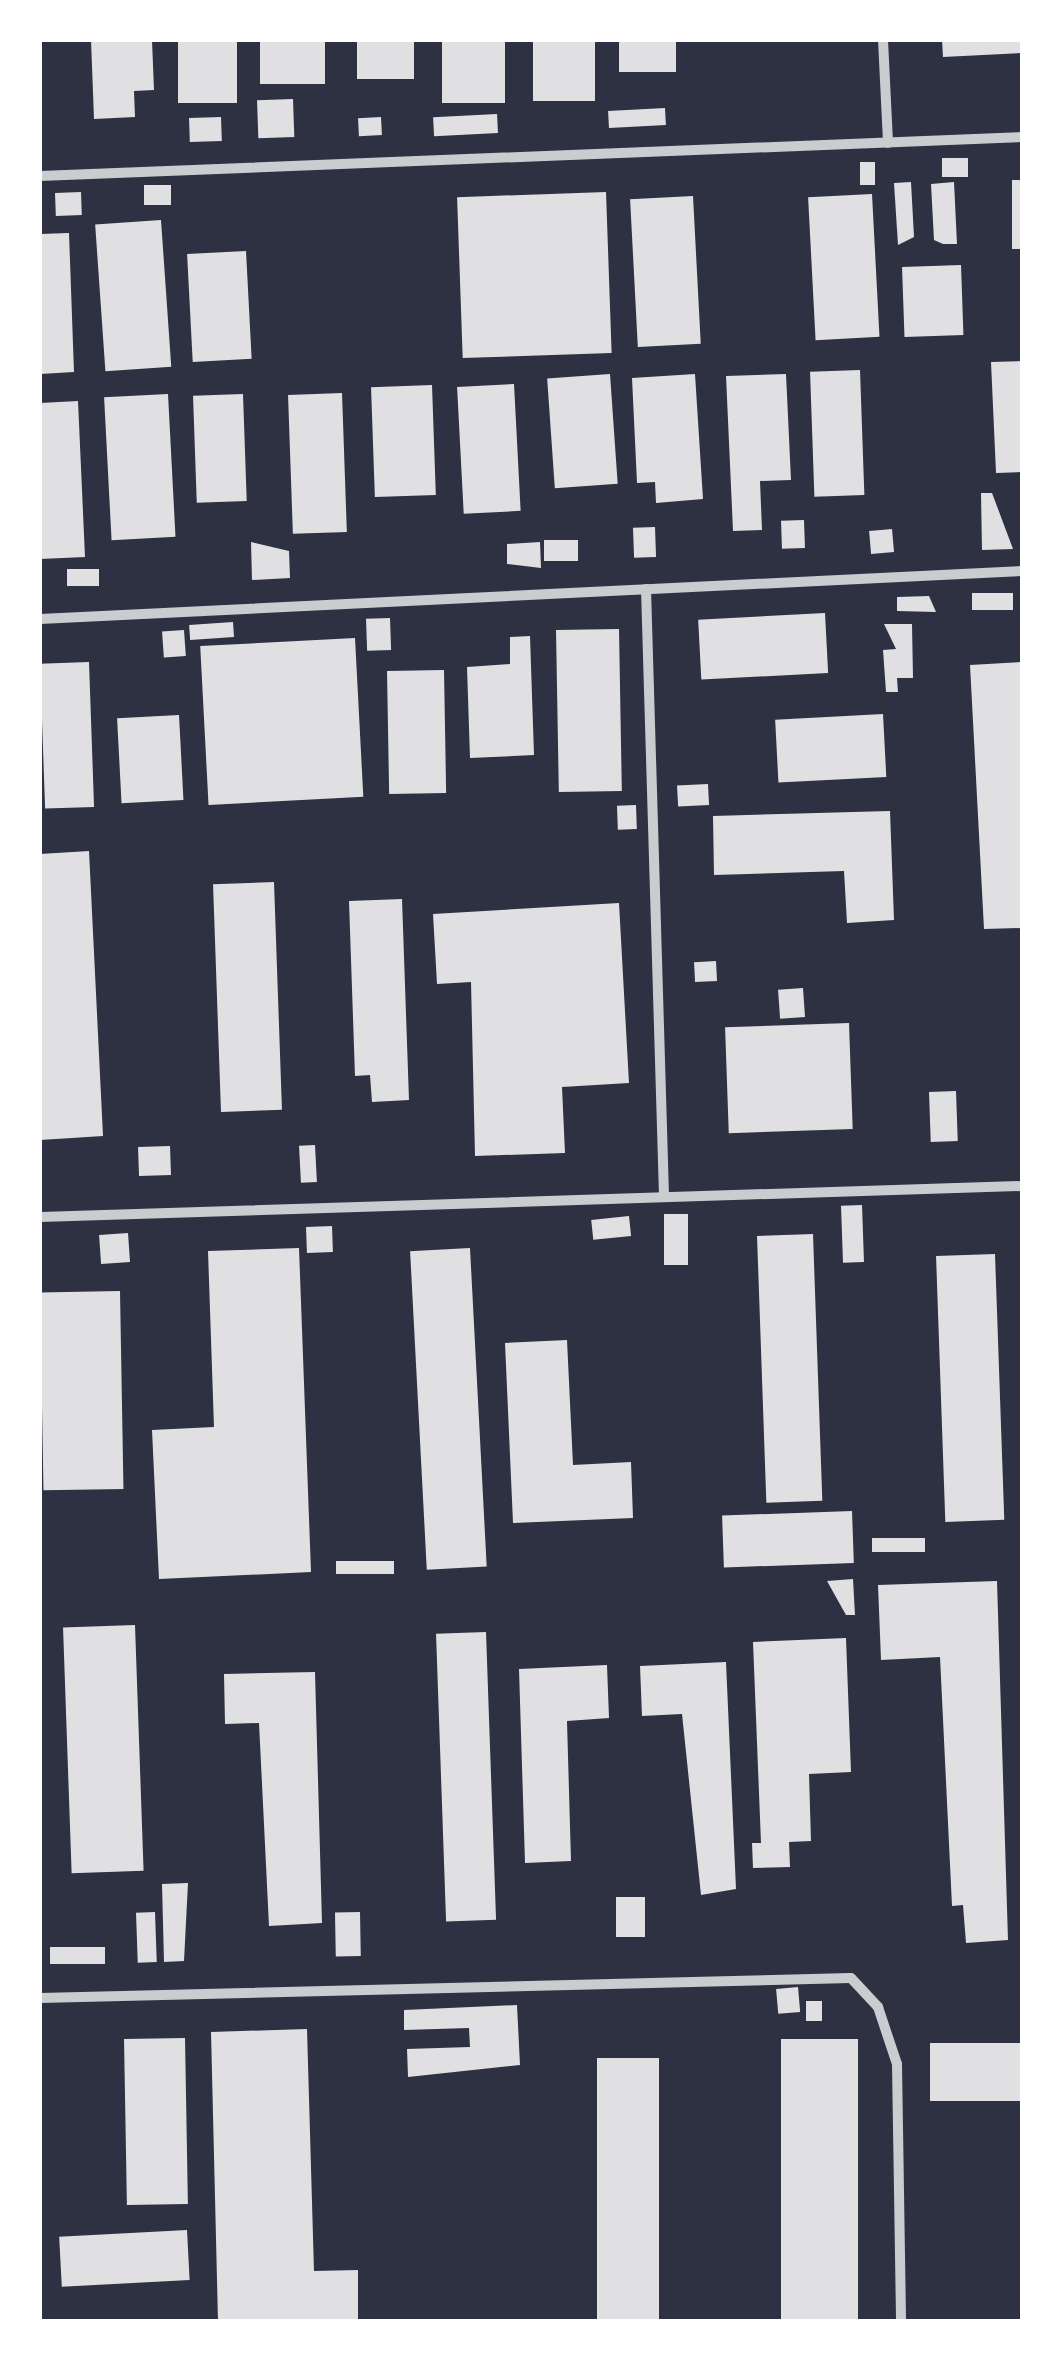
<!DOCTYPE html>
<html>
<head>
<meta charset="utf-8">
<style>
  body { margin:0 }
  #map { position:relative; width:1062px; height:2361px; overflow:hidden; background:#2d3142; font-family:"Crimson Pro",serif }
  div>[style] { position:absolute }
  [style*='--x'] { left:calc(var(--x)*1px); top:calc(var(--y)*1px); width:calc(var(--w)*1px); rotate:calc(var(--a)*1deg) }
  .building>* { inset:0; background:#e0e0e3; transform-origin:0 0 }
  .minor>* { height:10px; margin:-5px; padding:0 5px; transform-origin:5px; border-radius:5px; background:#caccd0 }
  span { translate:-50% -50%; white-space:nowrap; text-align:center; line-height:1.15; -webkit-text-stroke:10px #fff; paint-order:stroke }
  .frame { position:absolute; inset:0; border:42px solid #fff; pointer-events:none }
</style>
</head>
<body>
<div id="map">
  <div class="building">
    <i style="clip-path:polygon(91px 40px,152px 40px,154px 90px,134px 91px,135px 117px,94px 119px)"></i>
    <i style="left:178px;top:40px;width:59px;height:63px"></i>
    <i style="left:260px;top:40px;width:65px;height:44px"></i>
    <i style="left:357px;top:40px;width:57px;height:39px"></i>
    <i style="left:442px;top:40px;width:63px;height:63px"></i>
    <i style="left:533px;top:40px;width:62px;height:61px"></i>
    <i style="left:619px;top:40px;width:57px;height:32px"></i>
    <i style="clip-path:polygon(942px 40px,1022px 40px,1022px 53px,943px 57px)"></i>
    <i style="left:293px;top:99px;width:38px;height:36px;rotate:88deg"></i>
    <i style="left:665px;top:108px;width:17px;height:57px;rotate:87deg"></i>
    <i style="left:497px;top:114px;width:19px;height:64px;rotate:87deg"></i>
    <i style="left:221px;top:117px;width:24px;height:32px;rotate:88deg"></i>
    <i style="left:381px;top:117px;width:18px;height:23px;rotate:87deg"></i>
    <i style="left:968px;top:158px;width:19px;height:26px;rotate:90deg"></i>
    <i style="left:860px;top:162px;width:15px;height:23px"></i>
    <i style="left:1012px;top:180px;width:10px;height:69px"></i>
    <i style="clip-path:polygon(911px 182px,914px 237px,898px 245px,894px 183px)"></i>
    <i style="clip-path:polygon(954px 182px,957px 244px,943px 244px,934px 240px,931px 184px)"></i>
    <i style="left:144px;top:185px;width:27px;height:20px"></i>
    <i style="left:81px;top:192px;width:23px;height:26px;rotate:88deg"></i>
    <i style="left:606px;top:192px;width:161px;height:149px;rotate:88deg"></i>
    <i style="left:872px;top:194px;width:143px;height:64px;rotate:87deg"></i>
    <i style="left:693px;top:196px;width:148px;height:63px;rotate:87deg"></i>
    <i style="left:161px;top:220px;width:147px;height:66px;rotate:86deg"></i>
    <i style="clip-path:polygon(69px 233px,74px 372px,40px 374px,40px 234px)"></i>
    <i style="left:246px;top:251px;width:108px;height:59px;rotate:87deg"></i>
    <i style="left:961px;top:265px;width:70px;height:59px;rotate:88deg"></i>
    <i style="clip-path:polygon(1022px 361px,1022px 472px,996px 473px,991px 362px)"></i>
    <i style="left:860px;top:370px;width:125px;height:50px;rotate:88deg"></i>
    <i style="left:610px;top:374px;width:110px;height:63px;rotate:86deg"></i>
    <i style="clip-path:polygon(695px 374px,703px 499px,656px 503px,655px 482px,637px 483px,632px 378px)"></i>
    <i style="clip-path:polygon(786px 374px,791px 480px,760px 481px,762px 530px,733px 531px,726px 376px)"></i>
    <i style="left:514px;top:384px;width:127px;height:57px;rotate:87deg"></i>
    <i style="left:432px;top:385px;width:110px;height:61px;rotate:88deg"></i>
    <i style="left:342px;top:393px;width:139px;height:54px;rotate:88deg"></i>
    <i style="left:168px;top:394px;width:143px;height:64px;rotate:87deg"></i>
    <i style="left:243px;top:394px;width:107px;height:50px;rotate:88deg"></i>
    <i style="clip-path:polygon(78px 401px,85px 557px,40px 559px,40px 403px)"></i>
    <i style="clip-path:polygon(981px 493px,992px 493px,1013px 549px,982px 550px)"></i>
    <i style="left:804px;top:520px;width:28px;height:23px;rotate:88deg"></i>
    <i style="left:655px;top:527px;width:30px;height:22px;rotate:88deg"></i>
    <i style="left:892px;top:529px;width:23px;height:23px;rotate:85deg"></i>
    <i style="left:578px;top:540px;width:21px;height:34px;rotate:90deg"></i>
    <i style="clip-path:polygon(251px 542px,289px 551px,290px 578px,252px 580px)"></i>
    <i style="clip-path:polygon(540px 542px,541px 568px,507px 564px,507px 544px)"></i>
    <i style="left:99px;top:569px;width:17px;height:32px;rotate:90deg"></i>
    <i style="left:1013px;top:593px;width:17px;height:41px;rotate:90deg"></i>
    <i style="clip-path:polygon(929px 596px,936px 612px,897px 611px,897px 597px)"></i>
    <i style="left:825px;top:613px;width:60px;height:127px;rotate:87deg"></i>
    <i style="left:390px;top:618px;width:32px;height:24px;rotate:88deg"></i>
    <i style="left:233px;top:622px;width:15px;height:44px;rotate:86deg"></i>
    <i style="clip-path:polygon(884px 624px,912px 624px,913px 678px,897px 678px,898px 692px,886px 692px,883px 650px,896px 649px)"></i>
    <i style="left:619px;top:629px;width:162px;height:63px;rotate:89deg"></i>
    <i style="left:184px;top:630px;width:26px;height:22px;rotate:86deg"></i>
    <i style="clip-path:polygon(530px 636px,534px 755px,470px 758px,467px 667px,510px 664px,510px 637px)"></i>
    <i style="left:355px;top:638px;width:159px;height:155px;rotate:87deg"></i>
    <i style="left:89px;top:662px;width:145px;height:49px;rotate:88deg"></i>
    <i style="clip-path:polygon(1022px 662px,1022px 928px,984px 929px,970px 665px)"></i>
    <i style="left:444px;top:670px;width:123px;height:57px;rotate:89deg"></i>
    <i style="left:883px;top:714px;width:63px;height:108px;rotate:87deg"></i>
    <i style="left:179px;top:715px;width:85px;height:62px;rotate:87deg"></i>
    <i style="left:708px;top:784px;width:21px;height:31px;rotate:87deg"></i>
    <i style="left:636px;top:805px;width:24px;height:19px;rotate:88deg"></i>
    <i style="clip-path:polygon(890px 811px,894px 920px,847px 923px,844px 871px,714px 875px,713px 816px)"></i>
    <i style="clip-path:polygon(89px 851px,103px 1136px,40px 1140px,40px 854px)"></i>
    <i style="left:274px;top:882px;width:228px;height:61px;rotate:88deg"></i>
    <i style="clip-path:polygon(402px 899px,409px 1100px,372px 1102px,370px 1075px,355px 1076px,349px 901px)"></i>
    <i style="clip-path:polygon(619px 903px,629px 1083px,562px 1087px,565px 1153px,475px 1156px,471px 982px,437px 984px,433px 914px)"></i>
    <i style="left:716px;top:961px;width:20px;height:22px;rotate:87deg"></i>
    <i style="left:803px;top:988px;width:29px;height:25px;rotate:86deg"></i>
    <i style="left:849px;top:1023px;width:106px;height:124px;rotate:88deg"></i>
    <i style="left:956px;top:1091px;width:50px;height:27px;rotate:88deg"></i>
    <i style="left:315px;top:1145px;width:37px;height:16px;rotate:87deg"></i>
    <i style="left:170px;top:1146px;width:29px;height:32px;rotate:88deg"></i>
    <i style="left:862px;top:1205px;width:57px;height:21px;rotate:88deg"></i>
    <i style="left:664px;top:1214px;width:24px;height:51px"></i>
    <i style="left:629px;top:1216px;width:20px;height:38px;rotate:84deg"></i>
    <i style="left:332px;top:1226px;width:26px;height:26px;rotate:88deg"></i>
    <i style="left:128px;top:1233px;width:29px;height:29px;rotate:86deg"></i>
    <i style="left:813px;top:1234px;width:267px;height:56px;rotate:88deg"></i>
    <i style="clip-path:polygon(299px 1248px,311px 1572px,159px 1579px,152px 1430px,214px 1427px,208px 1251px)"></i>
    <i style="left:470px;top:1248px;width:319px;height:60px;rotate:87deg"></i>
    <i style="left:995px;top:1254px;width:266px;height:59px;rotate:88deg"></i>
    <i style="left:120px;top:1291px;width:198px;height:80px;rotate:89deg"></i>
    <i style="clip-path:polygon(567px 1340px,573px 1465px,631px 1462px,633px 1518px,513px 1523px,505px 1343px)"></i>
    <i style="left:852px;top:1511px;width:52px;height:130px;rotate:88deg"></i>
    <i style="left:925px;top:1538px;width:14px;height:53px;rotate:90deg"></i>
    <i style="left:394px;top:1561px;width:13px;height:58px;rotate:90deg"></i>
    <i style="clip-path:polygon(853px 1579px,855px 1615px,846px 1615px,827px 1581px)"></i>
    <i style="clip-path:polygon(997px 1581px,1008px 1940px,966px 1943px,963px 1905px,952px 1906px,940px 1657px,881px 1660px,878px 1585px)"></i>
    <i style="left:135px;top:1625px;width:246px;height:72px;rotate:88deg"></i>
    <i style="left:486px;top:1632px;width:288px;height:50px;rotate:88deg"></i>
    <i style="clip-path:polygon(846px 1638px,851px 1772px,809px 1774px,811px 1841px,789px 1842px,790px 1867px,753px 1868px,752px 1843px,761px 1843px,753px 1642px)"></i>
    <i style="clip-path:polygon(726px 1662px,736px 1889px,701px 1895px,682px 1714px,642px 1716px,640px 1666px)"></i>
    <i style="clip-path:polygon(607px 1665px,609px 1718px,567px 1721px,571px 1861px,525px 1863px,519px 1669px)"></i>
    <i style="clip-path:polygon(315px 1672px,322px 1923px,269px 1926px,259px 1723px,225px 1724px,224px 1674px)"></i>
    <i style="clip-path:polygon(188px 1883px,184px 1961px,164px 1962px,162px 1884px)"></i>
    <i style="left:616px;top:1897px;width:29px;height:40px"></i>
    <i style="left:155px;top:1912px;width:50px;height:19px;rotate:88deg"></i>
    <i style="left:360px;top:1912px;width:44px;height:25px;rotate:89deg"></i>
    <i style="left:105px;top:1947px;width:17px;height:55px;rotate:90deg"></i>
    <i style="left:798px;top:1987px;width:25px;height:22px;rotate:85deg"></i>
    <i style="left:822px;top:2001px;width:20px;height:16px;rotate:90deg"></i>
    <i style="clip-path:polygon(517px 2005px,520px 2065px,408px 2077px,407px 2049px,470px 2047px,469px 2028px,404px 2030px,404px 2010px)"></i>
    <i style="clip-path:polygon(307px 2029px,314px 2271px,358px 2270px,358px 2321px,218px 2321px,211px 2032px)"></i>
    <i style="left:185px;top:2038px;width:166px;height:61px;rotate:89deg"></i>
    <i style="left:858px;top:2039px;width:282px;height:77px;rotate:90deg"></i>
    <i style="left:1022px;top:2043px;width:58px;height:92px;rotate:90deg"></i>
    <i style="left:659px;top:2058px;width:263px;height:62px;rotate:90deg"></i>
    <i style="left:187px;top:2230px;width:50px;height:128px;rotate:87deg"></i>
  </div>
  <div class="minor">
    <i style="--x:883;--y:40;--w:103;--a:87.2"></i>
    <i style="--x:40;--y:176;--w:983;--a:-2.27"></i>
    <i style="--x:646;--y:589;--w:607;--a:88.3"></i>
    <i style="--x:40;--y:619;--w:983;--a:-2.8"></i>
    <i style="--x:40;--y:1217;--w:982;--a:-1.81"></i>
    <i style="--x:40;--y:1998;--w:811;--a:-1.41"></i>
    <i style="--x:851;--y:1978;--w:40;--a:47"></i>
    <i style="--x:878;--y:2007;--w:60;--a:71.6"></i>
    <i style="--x:897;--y:2064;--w:257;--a:89.1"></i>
  </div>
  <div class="frame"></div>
</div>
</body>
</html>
